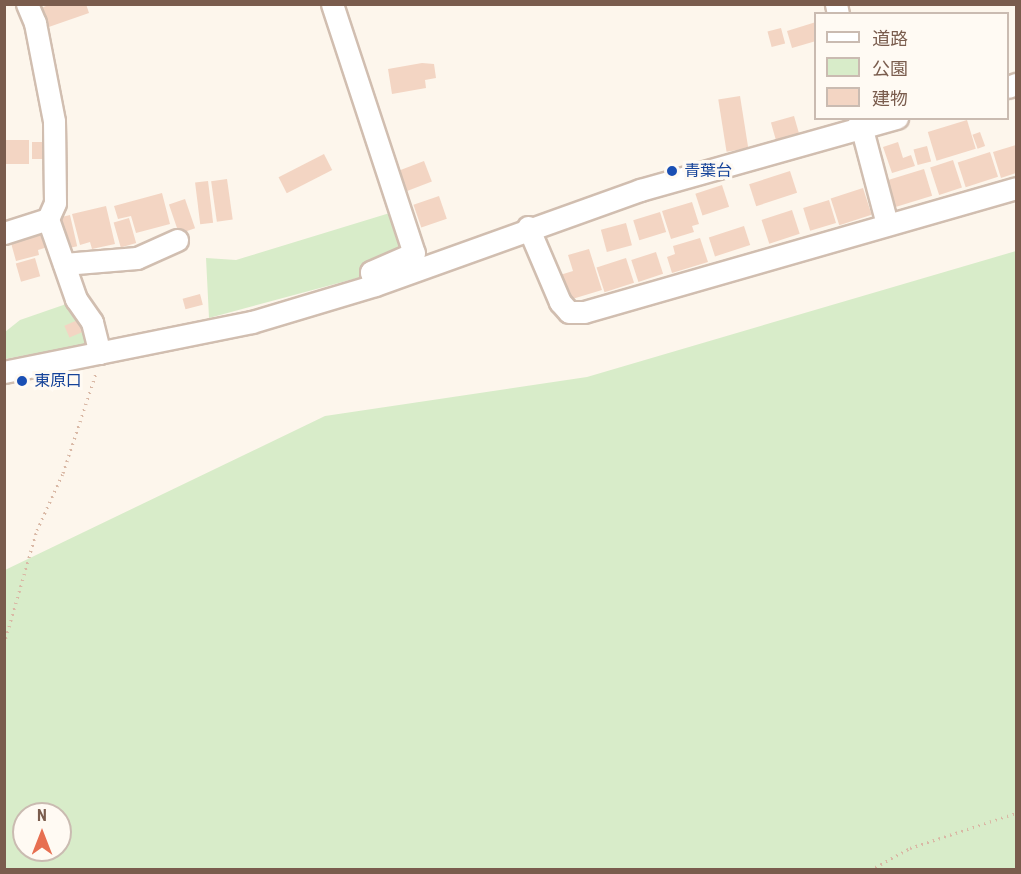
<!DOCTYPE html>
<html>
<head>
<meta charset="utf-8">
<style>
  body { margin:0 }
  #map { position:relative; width:1021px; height:874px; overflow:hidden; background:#fdf6ec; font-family:"Roboto Condensed","Noto Sans JP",sans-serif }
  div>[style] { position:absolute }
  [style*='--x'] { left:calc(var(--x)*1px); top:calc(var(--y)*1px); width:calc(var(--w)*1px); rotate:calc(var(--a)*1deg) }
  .green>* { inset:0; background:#d8ecc9 }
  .building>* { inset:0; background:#f3d5c3; transform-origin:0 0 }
  .path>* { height:3px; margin-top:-1.5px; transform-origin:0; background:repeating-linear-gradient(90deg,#d9b8a5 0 1.5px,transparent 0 6px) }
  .roads { filter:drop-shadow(2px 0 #d1beb0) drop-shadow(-2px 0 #d1beb0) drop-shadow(0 2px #d1beb0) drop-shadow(0 -2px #d1beb0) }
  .minor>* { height:21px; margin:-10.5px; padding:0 10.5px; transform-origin:10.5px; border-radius:10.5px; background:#fff }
  .dots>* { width:16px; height:16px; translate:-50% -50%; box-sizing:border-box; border:3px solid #fffaf3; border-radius:50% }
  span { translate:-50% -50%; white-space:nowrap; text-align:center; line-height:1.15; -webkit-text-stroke:6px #fffaf3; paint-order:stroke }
  .transit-label { font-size:16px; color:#164399 }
  .left { translate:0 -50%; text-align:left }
  .frame { position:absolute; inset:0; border:6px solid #7a5c4d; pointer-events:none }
  .legend { position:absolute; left:814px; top:12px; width:195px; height:108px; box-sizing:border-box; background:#fffaf3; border:2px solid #cabbb1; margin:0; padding:8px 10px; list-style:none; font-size:18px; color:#7a5c4d }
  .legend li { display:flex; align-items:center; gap:12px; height:30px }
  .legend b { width:30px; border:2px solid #cabbb1 }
  .north { position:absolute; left:12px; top:802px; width:60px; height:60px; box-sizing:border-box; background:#fffaf3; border:2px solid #cabbb1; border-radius:50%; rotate:0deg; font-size:16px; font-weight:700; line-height:24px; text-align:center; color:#7a5c4d }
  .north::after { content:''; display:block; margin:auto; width:21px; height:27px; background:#e76f51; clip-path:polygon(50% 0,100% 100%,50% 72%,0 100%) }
</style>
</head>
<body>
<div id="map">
  <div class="green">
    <i style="clip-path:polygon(393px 212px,407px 250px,360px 270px,361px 277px,209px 318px,206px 258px,236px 260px)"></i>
    <i style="clip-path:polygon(evenodd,1016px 251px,1016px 869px,5px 869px,5px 570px,325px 416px,587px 377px,1016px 251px,24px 814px,60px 814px,60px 850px,24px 850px,24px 814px)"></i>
    <i style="clip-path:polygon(72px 302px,93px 343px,5px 359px,5px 332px,20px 320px)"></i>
  </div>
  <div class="building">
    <i style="clip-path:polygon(51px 4px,86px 4px,89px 13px,43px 29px,36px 10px)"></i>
    <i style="clip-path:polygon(816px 22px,816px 41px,792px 48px,787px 31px)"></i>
    <i style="left:781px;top:28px;width:16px;height:14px;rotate:75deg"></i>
    <i style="clip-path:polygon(422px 63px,434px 64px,436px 78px,425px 80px,426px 88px,392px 94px,388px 69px)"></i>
    <i style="left:740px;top:96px;width:53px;height:22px;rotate:81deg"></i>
    <i style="left:794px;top:116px;width:18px;height:24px;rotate:74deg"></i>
    <i style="left:967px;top:120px;width:30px;height:41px;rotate:73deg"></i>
    <i style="left:980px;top:132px;width:15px;height:8px;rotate:70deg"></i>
    <i style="left:29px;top:140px;width:24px;height:25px;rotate:90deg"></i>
    <i style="left:32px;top:142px;width:13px;height:17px"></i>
    <i style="clip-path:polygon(898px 142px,903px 158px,911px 155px,915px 166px,892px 173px,883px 147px)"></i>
    <i style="clip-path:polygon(1016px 145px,1016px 173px,1001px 178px,993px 152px)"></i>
    <i style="left:927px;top:146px;width:16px;height:14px;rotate:75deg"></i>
    <i style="left:990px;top:152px;width:26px;height:34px;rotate:72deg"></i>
    <i style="left:324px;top:154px;width:18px;height:51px;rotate:63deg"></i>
    <i style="left:953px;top:160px;width:29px;height:24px;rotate:72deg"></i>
    <i style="left:424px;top:161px;width:22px;height:30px;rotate:69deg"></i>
    <i style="left:924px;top:169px;width:28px;height:40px;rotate:73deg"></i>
    <i style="left:790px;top:171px;width:23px;height:43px;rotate:72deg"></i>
    <i style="left:227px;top:179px;width:41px;height:16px;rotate:82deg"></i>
    <i style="left:208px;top:181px;width:42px;height:13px;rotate:83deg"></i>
    <i style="left:722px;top:185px;width:23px;height:28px;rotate:72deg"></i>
    <i style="left:863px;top:188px;width:28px;height:34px;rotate:72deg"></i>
    <i style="clip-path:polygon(162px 193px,170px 224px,136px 233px,131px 216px,118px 219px,114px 206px)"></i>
    <i style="left:439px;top:196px;width:24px;height:27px;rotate:71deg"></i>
    <i style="left:185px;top:199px;width:31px;height:17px;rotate:71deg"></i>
    <i style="left:829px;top:200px;width:24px;height:27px;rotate:73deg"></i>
    <i style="clip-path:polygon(692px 202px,699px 224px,692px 226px,694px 232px,671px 239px,662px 211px)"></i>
    <i style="clip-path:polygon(106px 206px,115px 244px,92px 249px,90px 242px,80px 245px,72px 214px)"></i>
    <i style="left:792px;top:210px;width:25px;height:32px;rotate:72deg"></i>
    <i style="left:660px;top:212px;width:21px;height:28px;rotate:73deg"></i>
    <i style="left:70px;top:215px;width:32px;height:14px;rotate:77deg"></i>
    <i style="left:129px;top:218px;width:26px;height:16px;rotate:74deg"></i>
    <i style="left:626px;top:223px;width:23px;height:26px;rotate:75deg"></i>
    <i style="left:744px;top:226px;width:20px;height:37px;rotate:72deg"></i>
    <i style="clip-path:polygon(47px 233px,51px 246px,38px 250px,39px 255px,16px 261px,11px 243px)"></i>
    <i style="clip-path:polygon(700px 238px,708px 262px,672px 273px,667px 257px,675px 254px,673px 246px)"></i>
    <i style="clip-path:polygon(589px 249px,602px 290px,569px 300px,560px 275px,573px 271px,568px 255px)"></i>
    <i style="left:656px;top:252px;width:23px;height:26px;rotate:72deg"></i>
    <i style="left:35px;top:258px;width:19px;height:20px;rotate:74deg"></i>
    <i style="left:626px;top:258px;width:26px;height:31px;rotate:72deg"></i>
    <i style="left:200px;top:294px;width:11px;height:18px;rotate:75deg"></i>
    <i style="left:80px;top:319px;width:13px;height:17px;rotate:67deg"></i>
  </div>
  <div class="path">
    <i style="--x:4;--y:644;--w:119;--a:-73.9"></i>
    <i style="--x:37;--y:530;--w:63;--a:-65.5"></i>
    <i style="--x:63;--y:473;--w:105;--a:-71.7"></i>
    <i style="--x:870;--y:870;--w:46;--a:-28.8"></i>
    <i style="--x:910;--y:848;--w:112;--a:-18.3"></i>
  </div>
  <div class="roads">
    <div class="minor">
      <i style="--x:27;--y:4;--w:21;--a:67"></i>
      <i style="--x:35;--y:23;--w:100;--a:79"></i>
      <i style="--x:54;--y:121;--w:82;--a:89.3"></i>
      <i style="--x:55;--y:203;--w:17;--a:114"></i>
      <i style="--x:48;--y:219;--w:85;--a:70.7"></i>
      <i style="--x:76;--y:299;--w:28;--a:55"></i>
      <i style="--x:92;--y:322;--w:32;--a:76"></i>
      <i style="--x:332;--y:4;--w:262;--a:71.8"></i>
      <i style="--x:414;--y:253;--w:47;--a:156.2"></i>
      <i style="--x:371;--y:272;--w:7;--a:74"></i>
      <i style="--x:836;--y:4;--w:10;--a:79"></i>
      <i style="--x:1008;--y:87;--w:9;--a:-21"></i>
      <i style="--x:859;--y:118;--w:110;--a:75.2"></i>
      <i style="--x:528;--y:227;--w:82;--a:66.9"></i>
      <i style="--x:560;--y:302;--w:13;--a:48"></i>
      <i style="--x:569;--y:312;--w:15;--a:0"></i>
      <i style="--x:584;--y:312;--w:449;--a:-16"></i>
      <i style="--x:4;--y:233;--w:46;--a:-17.7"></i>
      <i style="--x:64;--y:264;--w:73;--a:-4.7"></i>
      <i style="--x:137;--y:258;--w:44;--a:-24.2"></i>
      <i style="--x:4;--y:372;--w:253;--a:-11.4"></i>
      <i style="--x:252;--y:322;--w:128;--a:-16.7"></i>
      <i style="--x:375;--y:285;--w:282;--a:-19.7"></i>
      <i style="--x:640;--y:190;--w:267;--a:-15.7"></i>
    </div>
  </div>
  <div class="dots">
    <i style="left:672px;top:171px;background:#1a4fb4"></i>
    <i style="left:22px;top:381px;background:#1a4fb4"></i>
  </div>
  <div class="transit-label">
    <span class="left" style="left:684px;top:171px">青葉台</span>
    <span class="left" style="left:34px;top:381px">東原口</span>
  </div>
  <div class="frame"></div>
  <ul class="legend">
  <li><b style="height:8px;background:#fff"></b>道路</li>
  <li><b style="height:16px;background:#d8ecc9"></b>公園</li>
  <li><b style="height:16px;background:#f3d5c3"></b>建物</li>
  </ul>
  <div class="north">N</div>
</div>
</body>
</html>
